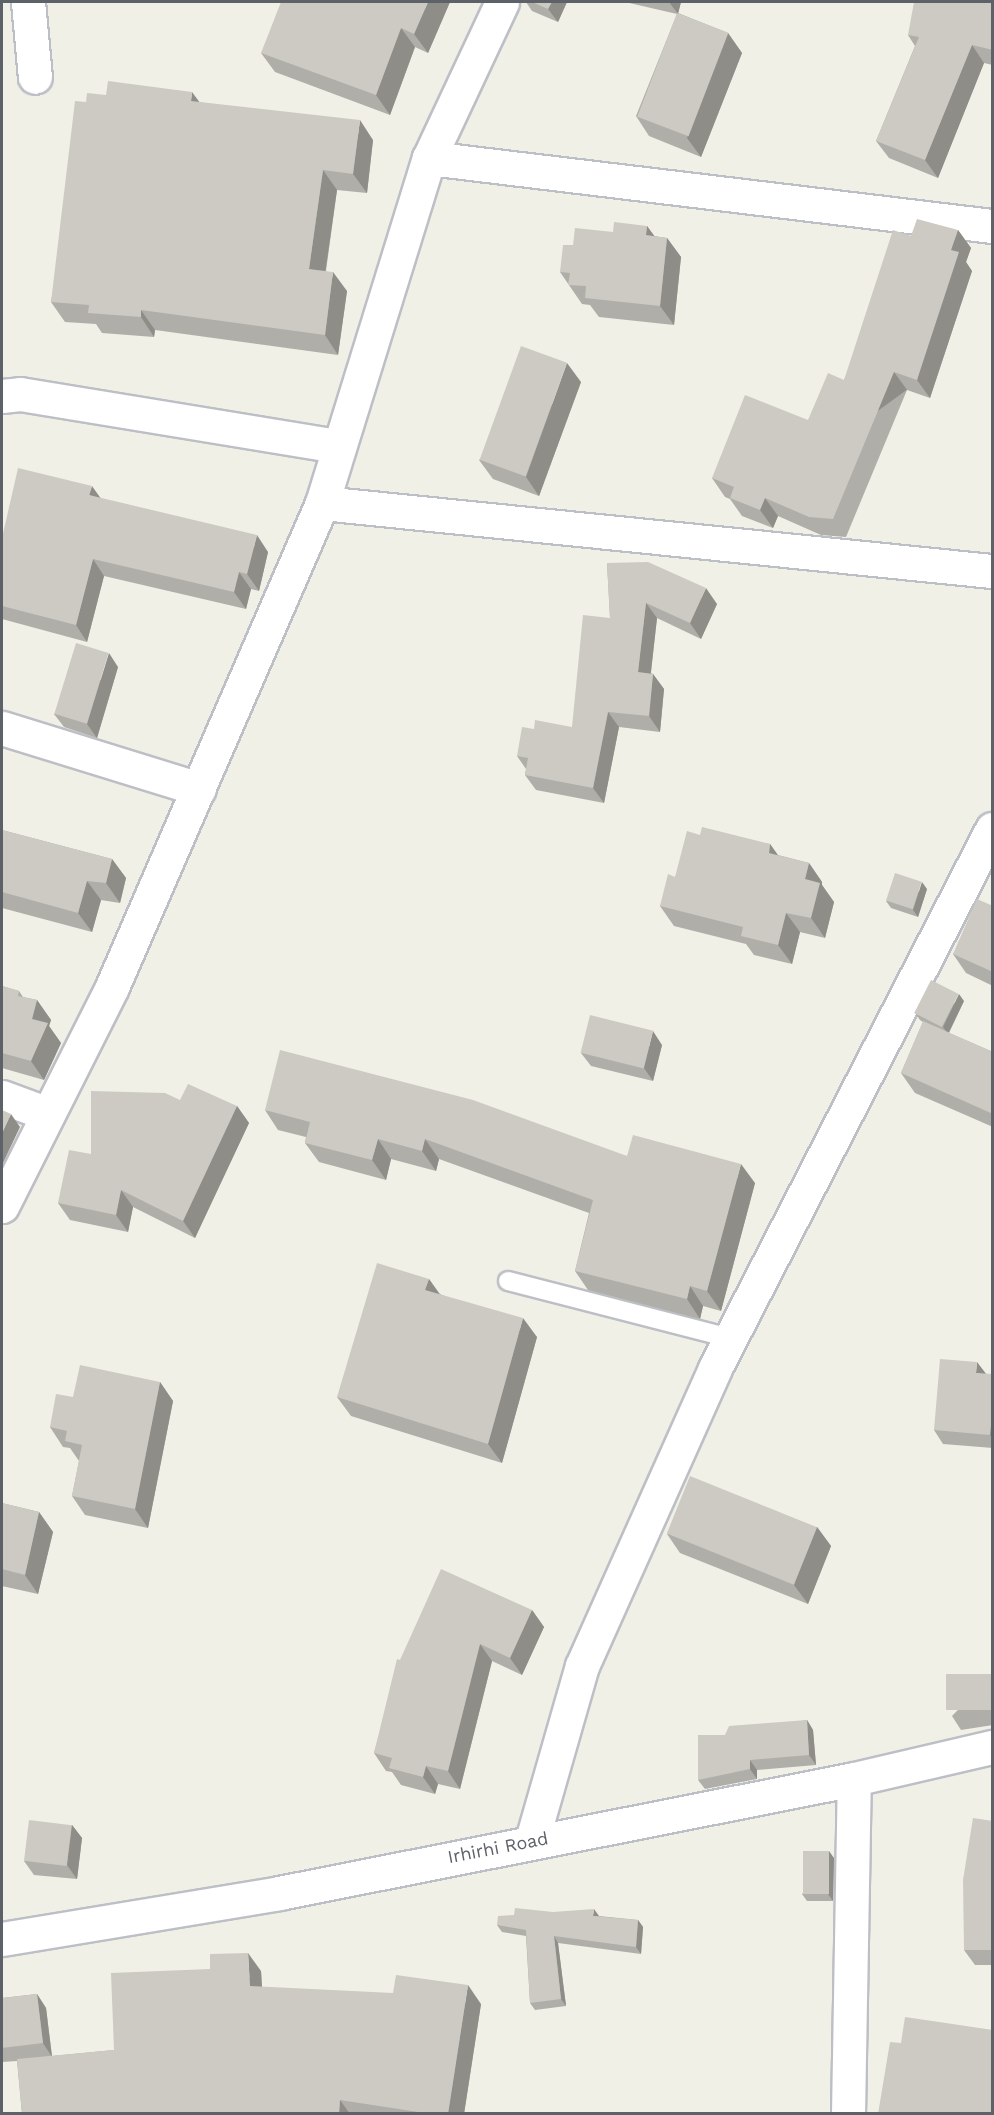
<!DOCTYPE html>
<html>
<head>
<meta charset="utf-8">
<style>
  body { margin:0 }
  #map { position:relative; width:994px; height:2115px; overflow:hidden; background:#f1f0e6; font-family:"Work Sans",sans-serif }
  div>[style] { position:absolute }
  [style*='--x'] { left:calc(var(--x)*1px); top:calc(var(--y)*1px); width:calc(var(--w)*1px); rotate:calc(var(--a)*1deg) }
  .roads { filter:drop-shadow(2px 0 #bdbfc6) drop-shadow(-2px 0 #bdbfc6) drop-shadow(0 2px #bdbfc6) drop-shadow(0 -2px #bdbfc6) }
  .service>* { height:18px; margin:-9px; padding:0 9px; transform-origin:9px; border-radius:9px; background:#fff }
  .minor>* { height:33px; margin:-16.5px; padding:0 16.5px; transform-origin:16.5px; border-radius:16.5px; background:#fff }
  .tertiary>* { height:33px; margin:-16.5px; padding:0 16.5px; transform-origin:16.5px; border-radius:16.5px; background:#fff }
  .wall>* { inset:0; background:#afaea8 }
  .shaded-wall>* { inset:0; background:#8f8d88; transform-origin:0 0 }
  .building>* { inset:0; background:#cccac3; transform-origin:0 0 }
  span { translate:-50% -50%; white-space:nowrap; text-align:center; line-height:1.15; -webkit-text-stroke:4.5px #fff; paint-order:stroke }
  .street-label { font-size:18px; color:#5d6168 }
  .frame { position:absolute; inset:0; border:3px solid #5d6168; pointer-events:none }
</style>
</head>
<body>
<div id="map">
  <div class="roads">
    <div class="service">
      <i style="--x:508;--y:1281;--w:229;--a:14.4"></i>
    </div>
    <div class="minor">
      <i style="--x:28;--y:2;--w:75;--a:84.7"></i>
      <i style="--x:429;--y:158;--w:567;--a:6.89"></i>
      <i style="--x:2;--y:396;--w:18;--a:-6"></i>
      <i style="--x:20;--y:394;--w:323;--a:9.3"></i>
      <i style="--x:322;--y:503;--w:673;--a:5.8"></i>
      <i style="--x:2;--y:728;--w:206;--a:17.2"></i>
      <i style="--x:2;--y:1097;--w:49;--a:20.3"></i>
      <i style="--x:2;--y:1206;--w:245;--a:-63.3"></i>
      <i style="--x:112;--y:987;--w:528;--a:-66.54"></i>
      <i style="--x:322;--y:503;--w:361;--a:-72.8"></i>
      <i style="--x:429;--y:158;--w:172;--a:-64.9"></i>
      <i style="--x:532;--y:1840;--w:181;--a:-74"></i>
      <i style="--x:582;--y:1666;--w:326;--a:-65.9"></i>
      <i style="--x:715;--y:1368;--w:606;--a:-62.8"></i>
      <i style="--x:848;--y:2114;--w:335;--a:-89"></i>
    </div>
    <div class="tertiary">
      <i style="--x:2;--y:1939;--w:281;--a:-9.4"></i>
      <i style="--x:279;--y:1893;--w:586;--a:-11.21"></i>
      <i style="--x:854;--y:1779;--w:142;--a:-13.1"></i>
    </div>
  </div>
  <div class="wall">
    <i style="clip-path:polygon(450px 2px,428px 53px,415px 47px,390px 115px,275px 72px,261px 53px)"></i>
    <i style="clip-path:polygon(526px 2px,567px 2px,558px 22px,532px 11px)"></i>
    <i style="clip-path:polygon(625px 2px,681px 2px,678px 13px,728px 33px,742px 53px,701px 157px,649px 136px,636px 116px,677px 14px)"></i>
    <i style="clip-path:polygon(993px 2px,993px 65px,984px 63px,938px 178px,889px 158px,876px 141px,915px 46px,908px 35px)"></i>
    <i style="clip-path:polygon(86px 102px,199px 102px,373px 140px,367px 193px,337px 190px,326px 271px,347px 291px,338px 355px,155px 330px,154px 337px,102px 333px,96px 324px,65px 322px,51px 302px)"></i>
    <i style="clip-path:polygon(647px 226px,654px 236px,667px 238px,681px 257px,674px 325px,599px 317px,590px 305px,582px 304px,560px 272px,573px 245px,613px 232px)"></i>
    <i style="clip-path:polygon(958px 230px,971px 248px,966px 262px,972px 271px,930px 398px,907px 390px,846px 537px,821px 535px,778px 516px,773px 528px,742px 516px,730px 499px,725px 497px,712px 478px,808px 420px,844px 380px,911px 236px)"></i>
    <i style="clip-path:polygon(581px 382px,539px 496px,493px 479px,479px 460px)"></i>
    <i style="clip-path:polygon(100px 498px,268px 552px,259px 591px,251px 589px,246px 609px,104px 576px,87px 642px,2px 619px,2px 538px)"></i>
    <i style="clip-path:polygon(607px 563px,717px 604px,701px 639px,657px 618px,651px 673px,653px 674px,664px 689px,660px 732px,619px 727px,604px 803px,536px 790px,525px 775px,526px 769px,517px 756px,572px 727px,610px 618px)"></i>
    <i style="clip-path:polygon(118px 667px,97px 738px,64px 727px,54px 714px)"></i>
    <i style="clip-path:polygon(2px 830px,112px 859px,126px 878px,120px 903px,101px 900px,92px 932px,2px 908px)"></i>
    <i style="clip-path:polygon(700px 835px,770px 844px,778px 855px,809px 863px,822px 882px,822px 885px,834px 902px,825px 938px,800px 932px,792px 964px,754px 955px,746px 944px,674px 926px,660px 906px,675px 877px)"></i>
    <i style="clip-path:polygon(927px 889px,918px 917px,891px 908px,886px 901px)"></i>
    <i style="clip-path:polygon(993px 906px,993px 986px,966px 973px,953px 954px)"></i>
    <i style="clip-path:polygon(2px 986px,19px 991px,23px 997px,37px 1000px,51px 1020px,49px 1026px,61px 1043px,44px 1080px,2px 1068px)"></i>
    <i style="clip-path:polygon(964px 1001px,949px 1033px,993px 1052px,993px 1127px,915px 1093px,901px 1073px,923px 1022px,920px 1020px,915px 1013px)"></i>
    <i style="clip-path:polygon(662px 1045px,653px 1081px,591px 1066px,581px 1053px)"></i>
    <i style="clip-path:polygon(180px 1100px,237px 1106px,249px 1123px,195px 1238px,133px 1207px,128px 1232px,70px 1220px,58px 1203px,91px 1154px)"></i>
    <i style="clip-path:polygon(265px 1110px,627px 1156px,755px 1183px,721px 1311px,703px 1306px,700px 1319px,588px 1290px,575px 1271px,589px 1213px,439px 1159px,436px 1171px,391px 1159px,386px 1180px,319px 1162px,305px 1143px,306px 1137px,278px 1130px)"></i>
    <i style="clip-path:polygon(429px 1279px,440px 1294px,537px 1337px,502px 1463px,351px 1416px,337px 1397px)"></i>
    <i style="clip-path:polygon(986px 1374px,993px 1374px,993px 1448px,943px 1444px,934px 1430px)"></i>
    <i style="clip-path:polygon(160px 1382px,173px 1401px,148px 1528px,85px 1515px,72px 1496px,79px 1461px,70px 1448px,63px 1447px,50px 1427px,73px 1397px)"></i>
    <i style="clip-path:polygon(2px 1503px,39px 1512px,53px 1532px,38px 1594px,2px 1586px)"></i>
    <i style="clip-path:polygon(817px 1527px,831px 1546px,808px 1604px,680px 1553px,667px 1534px)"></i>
    <i style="clip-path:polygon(532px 1610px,544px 1627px,522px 1675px,492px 1661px,460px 1789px,438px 1784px,435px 1794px,401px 1785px,392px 1772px,386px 1771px,374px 1753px,400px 1660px)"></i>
    <i style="clip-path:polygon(993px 1674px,993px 1725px,961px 1730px,952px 1716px)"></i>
    <i style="clip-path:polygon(807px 1720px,813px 1730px,816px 1765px,757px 1770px,757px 1779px,705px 1789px,698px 1780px,725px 1735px)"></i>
    <i style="clip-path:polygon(993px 1821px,993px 1965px,975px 1965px,964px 1950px)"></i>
    <i style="clip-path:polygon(72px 1825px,82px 1838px,77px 1879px,34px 1875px,24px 1861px)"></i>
    <i style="clip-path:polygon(834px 1858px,833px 1901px,807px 1901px,802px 1894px)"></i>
    <i style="clip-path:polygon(599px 1916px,638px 1920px,643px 1927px,641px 1954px,558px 1943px,566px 2006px,535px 2010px,530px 2003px,526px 1936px,502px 1932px,497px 1925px)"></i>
    <i style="clip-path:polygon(261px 1971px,262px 1987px,481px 2004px,464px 2114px,22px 2114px,17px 2061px,2px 2062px,2px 1998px,37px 1994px,46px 2008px,52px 2056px,114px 2050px)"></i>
  </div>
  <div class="shaded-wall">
    <i style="clip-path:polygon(428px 2px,450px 2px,428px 53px,414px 34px)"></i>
    <i style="clip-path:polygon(552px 2px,567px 2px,558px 22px,548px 9px)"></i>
    <i style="clip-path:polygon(669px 2px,681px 2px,678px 14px)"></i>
    <i style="clip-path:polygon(401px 28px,415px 47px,390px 115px,376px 95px)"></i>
    <i style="clip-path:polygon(728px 33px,742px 53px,701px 157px,687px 138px)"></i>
    <i style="clip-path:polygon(972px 45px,984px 63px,938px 178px,925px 160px)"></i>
    <i style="clip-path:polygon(192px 92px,206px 111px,191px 101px)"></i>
    <i style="clip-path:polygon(360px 120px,373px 140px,367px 193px,353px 174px)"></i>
    <i style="clip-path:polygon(323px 170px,337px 190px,323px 288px,309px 269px)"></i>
    <i style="clip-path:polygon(647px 226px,661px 245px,646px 235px)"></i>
    <i style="clip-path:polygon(958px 230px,971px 248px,966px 262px,972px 271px,930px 398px,917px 380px,951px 250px)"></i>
    <i style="clip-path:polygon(667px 238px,681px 257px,674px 325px,660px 306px)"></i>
    <i style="clip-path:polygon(333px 272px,347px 291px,338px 355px,325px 335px)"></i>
    <i style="clip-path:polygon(141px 310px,155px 330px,154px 337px,141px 317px)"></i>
    <i style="clip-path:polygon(567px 363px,581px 382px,539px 496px,526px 477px)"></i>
    <i style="left:894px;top:372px;width:22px;height:159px;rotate:54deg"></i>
    <i style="clip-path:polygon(92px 486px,104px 503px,89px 495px)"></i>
    <i style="clip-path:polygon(765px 498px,778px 516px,773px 528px,760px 510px)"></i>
    <i style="clip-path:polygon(257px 535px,268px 552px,259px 591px,247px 574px)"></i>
    <i style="clip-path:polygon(93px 559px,104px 576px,87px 642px,76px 625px)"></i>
    <i style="clip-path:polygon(239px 572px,251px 589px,246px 609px,234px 592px)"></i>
    <i style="clip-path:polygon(706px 588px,717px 604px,701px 639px,690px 623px)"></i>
    <i style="clip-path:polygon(646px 603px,657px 618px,649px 688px,638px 672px)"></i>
    <i style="clip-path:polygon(109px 653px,118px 667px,97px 738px,87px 724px)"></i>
    <i style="clip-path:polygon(653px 674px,664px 689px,660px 732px,649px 716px)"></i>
    <i style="clip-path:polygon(608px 712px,619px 727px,604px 803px,593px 788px)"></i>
    <i style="clip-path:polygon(770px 844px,784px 864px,769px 853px)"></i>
    <i style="clip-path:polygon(112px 859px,126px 878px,120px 903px,106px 883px)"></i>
    <i style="clip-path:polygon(809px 863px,822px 882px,822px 885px,834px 902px,825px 938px,811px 918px,805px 879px)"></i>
    <i style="clip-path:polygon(87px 881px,101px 900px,92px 932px,78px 913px)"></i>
    <i style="clip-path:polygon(922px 882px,927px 889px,918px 917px,913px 910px)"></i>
    <i style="clip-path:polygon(786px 913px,800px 932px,792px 964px,778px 945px)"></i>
    <i style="clip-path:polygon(959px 994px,964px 1001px,948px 1034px,943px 1027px)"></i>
    <i style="clip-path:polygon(37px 1000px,51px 1020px,49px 1026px,61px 1043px,44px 1080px,31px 1061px,32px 1019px)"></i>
    <i style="clip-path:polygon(653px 1031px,662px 1045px,653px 1081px,644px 1068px)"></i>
    <i style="clip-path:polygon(237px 1106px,249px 1123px,195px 1238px,183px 1221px)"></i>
    <i style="clip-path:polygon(11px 1114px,20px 1127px,2px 1165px,2px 1133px)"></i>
    <i style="clip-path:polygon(378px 1139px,391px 1159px,386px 1180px,372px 1160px)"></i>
    <i style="clip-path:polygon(425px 1139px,439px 1159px,436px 1171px,422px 1151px)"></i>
    <i style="clip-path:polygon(741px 1164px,755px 1183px,721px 1311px,707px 1291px)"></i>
    <i style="clip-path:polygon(121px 1190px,133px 1207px,128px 1232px,116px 1215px)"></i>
    <i style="clip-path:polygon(429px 1279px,442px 1298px,425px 1290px)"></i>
    <i style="clip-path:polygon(690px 1286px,703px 1306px,700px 1319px,687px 1299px)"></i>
    <i style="clip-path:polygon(523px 1318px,537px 1337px,502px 1463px,488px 1444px)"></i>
    <i style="clip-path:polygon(977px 1362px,987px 1375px,976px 1373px)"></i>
    <i style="clip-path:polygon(160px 1382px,173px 1401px,148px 1528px,135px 1509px)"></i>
    <i style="clip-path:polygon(993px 1405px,993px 1439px,990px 1435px)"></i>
    <i style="clip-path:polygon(39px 1512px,53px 1532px,38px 1594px,25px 1575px)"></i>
    <i style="clip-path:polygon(817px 1527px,831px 1546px,808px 1604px,794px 1585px)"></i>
    <i style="clip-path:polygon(532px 1610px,544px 1627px,522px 1675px,510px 1658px)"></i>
    <i style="clip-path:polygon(480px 1644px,492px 1661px,460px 1789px,448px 1771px)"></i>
    <i style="clip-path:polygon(807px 1720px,813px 1730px,816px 1765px,809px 1755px)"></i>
    <i style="clip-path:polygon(750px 1760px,757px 1770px,757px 1779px,750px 1769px)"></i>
    <i style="clip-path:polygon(426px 1766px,438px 1784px,435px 1794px,423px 1777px)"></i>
    <i style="clip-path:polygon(72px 1825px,82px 1838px,77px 1879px,67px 1865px)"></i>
    <i style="clip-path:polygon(829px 1851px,834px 1858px,833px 1901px,828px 1894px)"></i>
    <i style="clip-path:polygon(594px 1909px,599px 1916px,593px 1916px)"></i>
    <i style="clip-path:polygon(638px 1920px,643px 1927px,641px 1954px,636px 1947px)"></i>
    <i style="clip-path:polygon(554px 1936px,558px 1943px,566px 2006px,561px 1999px)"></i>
    <i style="clip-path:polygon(248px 1953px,261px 1971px,263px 2005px,250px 1986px)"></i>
    <i style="clip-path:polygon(468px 1985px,481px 2004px,464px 2114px,448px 2114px)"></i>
    <i style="clip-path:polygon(37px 1994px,46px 2008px,52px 2057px,43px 2043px)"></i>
    <i style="clip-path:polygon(340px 2100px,350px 2114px,339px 2114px)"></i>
  </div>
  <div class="building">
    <i style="clip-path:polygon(281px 2px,428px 2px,414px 34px,401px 28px,376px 95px,261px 53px)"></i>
    <i style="clip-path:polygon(532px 2px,552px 2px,548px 9px)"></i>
    <i style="clip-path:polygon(914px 2px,993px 2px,993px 50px,972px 45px,925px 160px,876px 141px,919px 37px,908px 35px)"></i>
    <i style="left:677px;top:13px;width:55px;height:111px;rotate:21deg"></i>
    <i style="clip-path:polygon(108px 81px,192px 92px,191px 101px,360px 120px,353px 174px,323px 170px,309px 269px,333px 272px,325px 335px,141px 310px,141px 317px,88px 313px,89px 305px,51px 302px,75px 101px,86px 102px,87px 93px,106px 95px)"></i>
    <i style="clip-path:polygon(917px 219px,958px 230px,951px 250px,959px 252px,917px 380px,894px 372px,833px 519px,809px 517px,765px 498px,760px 510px,730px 498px,734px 487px,712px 478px,745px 395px,808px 420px,828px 373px,844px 380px,893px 230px,911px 236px)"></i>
    <i style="clip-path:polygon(614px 222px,647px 226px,646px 235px,667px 238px,660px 306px,585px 298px,586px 286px,568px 285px,570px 273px,560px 272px,563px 245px,573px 245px,575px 228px,613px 232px)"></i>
    <i style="left:521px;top:346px;width:49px;height:121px;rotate:20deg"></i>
    <i style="clip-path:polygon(18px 468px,92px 486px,89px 495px,257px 535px,247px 574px,239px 572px,234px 592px,93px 559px,76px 625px,2px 606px,2px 538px)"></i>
    <i style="clip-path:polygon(648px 562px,706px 588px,690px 623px,646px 603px,638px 672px,653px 674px,649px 716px,608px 712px,593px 788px,525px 775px,528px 758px,517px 756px,522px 727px,534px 729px,535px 720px,572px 727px,583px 615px,610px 618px,607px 563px)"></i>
    <i style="left:76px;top:643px;width:34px;height:74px;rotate:17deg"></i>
    <i style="clip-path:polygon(702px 827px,770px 844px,769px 853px,809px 863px,805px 879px,820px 883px,811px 918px,786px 913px,778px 945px,741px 936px,743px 927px,660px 906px,668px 874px,675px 877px,687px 831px,700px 835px)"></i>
    <i style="clip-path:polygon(2px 830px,112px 859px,106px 883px,87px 881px,78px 913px,2px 892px)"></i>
    <i style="left:895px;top:873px;width:28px;height:29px;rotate:18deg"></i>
    <i style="clip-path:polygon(977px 899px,993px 906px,993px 972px,953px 954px)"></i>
    <i style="left:931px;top:980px;width:31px;height:37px;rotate:27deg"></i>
    <i style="clip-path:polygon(2px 986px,19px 991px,18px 996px,37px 1000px,32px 1019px,48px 1023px,31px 1061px,2px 1053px)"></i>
    <i style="left:590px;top:1015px;width:65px;height:39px;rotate:14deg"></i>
    <i style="clip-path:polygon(923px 1021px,993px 1052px,993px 1114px,901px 1073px)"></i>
    <i style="clip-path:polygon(280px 1050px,473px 1100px,627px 1156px,633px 1135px,741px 1164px,707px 1291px,690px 1286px,687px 1299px,575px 1271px,593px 1200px,425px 1139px,422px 1151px,378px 1139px,372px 1160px,305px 1143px,310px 1122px,265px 1110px)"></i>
    <i style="clip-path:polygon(188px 1084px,237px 1106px,183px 1221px,121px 1190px,116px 1215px,58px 1203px,69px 1150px,91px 1154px,91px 1091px,165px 1093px,180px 1100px)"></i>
    <i style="clip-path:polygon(2px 1110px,11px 1114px,2px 1133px)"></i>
    <i style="clip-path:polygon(377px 1263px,429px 1279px,425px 1290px,523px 1318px,488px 1444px,337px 1397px)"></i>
    <i style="clip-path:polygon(940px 1359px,977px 1362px,976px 1373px,993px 1374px,993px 1405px,990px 1435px,934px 1430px)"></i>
    <i style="clip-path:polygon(80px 1365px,160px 1382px,135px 1509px,72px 1496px,82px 1445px,65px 1441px,67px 1431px,50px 1427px,56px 1394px,73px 1397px)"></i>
    <i style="left:690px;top:1476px;width:137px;height:62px;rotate:22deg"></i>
    <i style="clip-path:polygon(2px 1503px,39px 1512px,25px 1575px,2px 1569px)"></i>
    <i style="clip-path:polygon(441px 1569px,532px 1610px,510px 1658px,480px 1644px,448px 1771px,426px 1766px,423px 1777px,389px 1768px,392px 1758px,374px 1753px,397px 1659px,400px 1660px)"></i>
    <i style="left:993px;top:1674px;width:36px;height:47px;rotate:90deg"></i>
    <i style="clip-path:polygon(807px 1720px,809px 1755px,750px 1760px,750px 1769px,698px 1780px,698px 1735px,725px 1735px,729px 1726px)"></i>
    <i style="clip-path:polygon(973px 1818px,993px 1821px,993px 1950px,964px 1950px,963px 1880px)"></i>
    <i style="left:29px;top:1820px;width:43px;height:41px;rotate:7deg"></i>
    <i style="left:803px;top:1851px;width:26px;height:43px"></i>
    <i style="clip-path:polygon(515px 1908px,553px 1912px,594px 1909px,593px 1916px,638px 1920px,636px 1947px,554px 1936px,561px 1999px,530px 2003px,526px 1930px,497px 1925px,498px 1916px,514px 1915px)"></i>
    <i style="clip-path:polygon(248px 1953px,250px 1986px,393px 1993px,396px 1975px,468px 1985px,448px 2114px,431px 2114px,340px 2100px,339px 2114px,22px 2114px,17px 2059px,114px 2050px,111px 1973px,210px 1969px,210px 1954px)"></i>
    <i style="clip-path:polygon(37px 1994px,43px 2043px,2px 2048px,2px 1998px)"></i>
    <i style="clip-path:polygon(905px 2017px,993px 2030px,993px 2114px,878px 2114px,890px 2042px,901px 2043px)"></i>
  </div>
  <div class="street-label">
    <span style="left:498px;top:1848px;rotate:-11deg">Irhirhi Road</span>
  </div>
  <div class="frame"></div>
</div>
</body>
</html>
